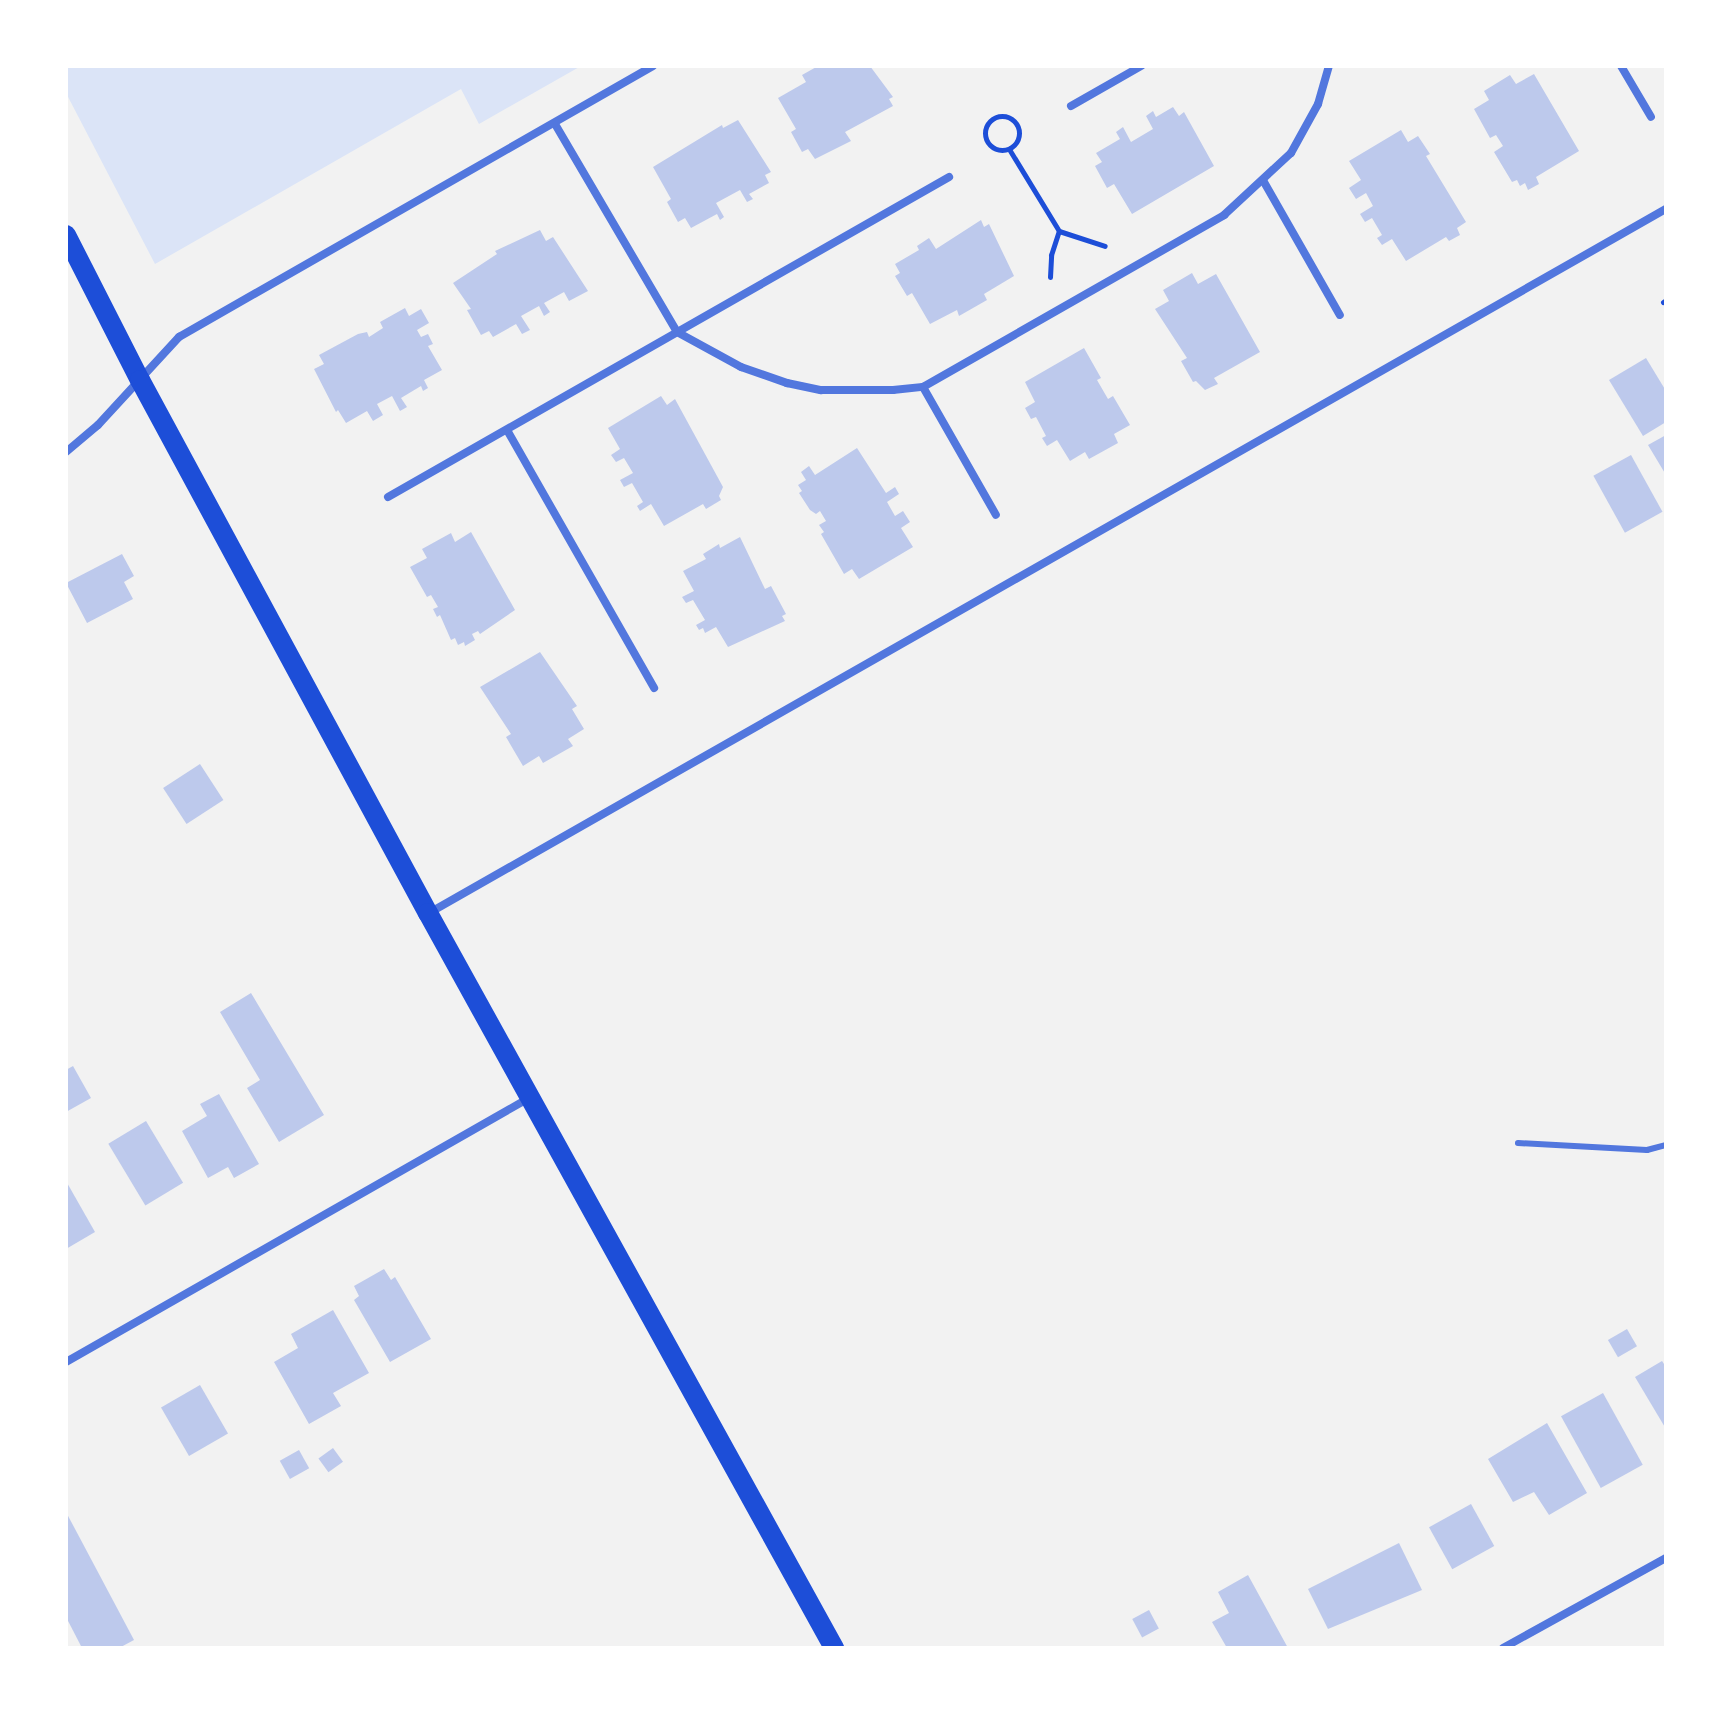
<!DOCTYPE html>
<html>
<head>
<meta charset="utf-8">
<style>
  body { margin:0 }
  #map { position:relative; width:1732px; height:1714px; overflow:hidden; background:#f2f2f2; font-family:Poppins,sans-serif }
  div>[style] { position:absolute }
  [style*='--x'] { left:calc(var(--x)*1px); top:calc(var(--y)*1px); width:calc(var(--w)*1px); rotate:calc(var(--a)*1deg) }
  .green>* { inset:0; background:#dbe4f7 }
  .building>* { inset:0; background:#bdc9ec; transform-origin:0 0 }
  .path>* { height:5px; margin:-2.5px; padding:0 2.5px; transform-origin:2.5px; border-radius:2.5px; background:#1d4ed8 }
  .path>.ring { margin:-2.5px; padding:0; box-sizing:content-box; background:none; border:5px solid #1d4ed8; border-radius:50% }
  .service>* { height:6px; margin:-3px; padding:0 3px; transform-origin:3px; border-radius:3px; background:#5277de }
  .minor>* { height:8px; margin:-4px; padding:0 4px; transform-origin:4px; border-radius:4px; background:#5277de }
  .primary>* { height:20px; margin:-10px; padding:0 10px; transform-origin:10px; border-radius:10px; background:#1d4ed8 }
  span { translate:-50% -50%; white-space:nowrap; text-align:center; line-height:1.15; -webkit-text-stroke:6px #fff; paint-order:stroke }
  .frame { position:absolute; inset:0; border:68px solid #fff; pointer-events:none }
</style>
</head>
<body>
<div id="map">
  <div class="green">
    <i style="clip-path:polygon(66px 66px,581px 66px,479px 124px,461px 89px,155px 264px,66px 93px)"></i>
  </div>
  <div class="building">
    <i style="clip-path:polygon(818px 66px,870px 66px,893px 97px,889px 99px,893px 106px,845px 132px,851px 141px,815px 159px,808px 149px,802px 152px,791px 132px,796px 129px,778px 98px,806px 82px,802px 75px)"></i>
    <i style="clip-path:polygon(1534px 74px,1579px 151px,1536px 177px,1539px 184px,1528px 190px,1525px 183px,1520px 186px,1517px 180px,1512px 182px,1494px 152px,1503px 146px,1496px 135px,1490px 138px,1474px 109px,1489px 100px,1484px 91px,1510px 75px,1516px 84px)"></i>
    <i style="clip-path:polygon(1173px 107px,1179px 116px,1184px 112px,1214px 166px,1132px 214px,1114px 184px,1107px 188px,1095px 166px,1102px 162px,1096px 153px,1120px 139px,1116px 132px,1123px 127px,1131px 142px,1153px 129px,1146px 116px,1153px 111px,1156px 117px)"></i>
    <i style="clip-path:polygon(738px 120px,771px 172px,765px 175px,769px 183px,749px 194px,753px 199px,747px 202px,740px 190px,716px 203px,724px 217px,720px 220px,717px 214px,691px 228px,685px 218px,678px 222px,667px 202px,671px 199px,653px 167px,722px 125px,723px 128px)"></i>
    <i style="clip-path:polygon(1401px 130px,1408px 142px,1418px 136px,1430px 154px,1426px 156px,1466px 222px,1457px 228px,1460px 235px,1449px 241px,1446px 237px,1406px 261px,1392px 239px,1382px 245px,1377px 238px,1382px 235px,1372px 218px,1365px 222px,1360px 214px,1373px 206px,1366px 193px,1356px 199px,1349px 188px,1361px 180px,1349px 161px)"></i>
    <i style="clip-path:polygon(981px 220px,984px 227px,989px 224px,1014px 276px,984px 294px,987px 300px,959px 316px,957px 310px,930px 324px,912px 293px,907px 296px,895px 276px,900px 273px,895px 264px,919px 250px,917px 246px,929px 238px,936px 249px)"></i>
    <i style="clip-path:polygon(540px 230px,546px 241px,553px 237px,588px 291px,569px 301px,564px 292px,544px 303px,550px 312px,544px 316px,539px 306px,521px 316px,530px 330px,522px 334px,516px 324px,493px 337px,489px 331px,481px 335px,467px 310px,471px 309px,453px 283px,497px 254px,495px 251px)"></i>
    <i style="clip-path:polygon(1192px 273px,1198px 284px,1216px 274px,1260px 352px,1214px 378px,1218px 384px,1205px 390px,1196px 381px,1193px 382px,1181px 361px,1187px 358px,1155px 309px,1169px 301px,1163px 290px)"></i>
    <i style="clip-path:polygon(405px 308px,409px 316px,421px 309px,429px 323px,417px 330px,421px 337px,428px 334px,433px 344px,428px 346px,442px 370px,424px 380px,428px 388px,423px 391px,421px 386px,401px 398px,407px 407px,400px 411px,392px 396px,377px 404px,383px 415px,373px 421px,367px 411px,346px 423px,338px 410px,336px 412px,314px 369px,324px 364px,319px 355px,358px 334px,367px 332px,369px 337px,383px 328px,380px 322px)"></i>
    <i style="clip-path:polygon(1084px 348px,1101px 378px,1097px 380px,1108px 399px,1113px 396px,1130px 425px,1114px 434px,1118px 443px,1089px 459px,1085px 452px,1070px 461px,1057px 440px,1047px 446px,1042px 438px,1046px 436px,1036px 417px,1031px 419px,1025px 408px,1035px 402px,1025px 382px)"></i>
    <i style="clip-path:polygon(1646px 358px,1666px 391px,1666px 422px,1643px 436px,1609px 380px)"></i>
    <i style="clip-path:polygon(661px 396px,667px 405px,675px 399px,723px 487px,719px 496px,721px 500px,706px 509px,703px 504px,664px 526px,651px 504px,640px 511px,637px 506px,643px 502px,632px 483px,624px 487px,620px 480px,633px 473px,624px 458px,616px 462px,611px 455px,620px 449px,608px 428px)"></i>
    <i style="clip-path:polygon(1666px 435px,1666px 475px,1648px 445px)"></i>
    <i style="clip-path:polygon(857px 448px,886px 493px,895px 487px,899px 494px,887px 502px,895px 516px,903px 511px,910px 522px,901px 528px,913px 547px,859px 579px,852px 569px,844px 574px,821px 534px,824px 532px,819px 525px,826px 521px,820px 511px,816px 514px,810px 510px,799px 493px,802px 491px,798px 485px,806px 480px,801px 472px,809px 466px,815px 475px)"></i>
    <i style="left:1631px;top:455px;width:65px;height:43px;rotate:61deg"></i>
    <i style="clip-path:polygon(471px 532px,515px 610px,480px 634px,478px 631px,472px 634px,475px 640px,465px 646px,464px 642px,458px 645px,455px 638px,451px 640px,440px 615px,437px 617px,433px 609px,438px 607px,431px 595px,427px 597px,410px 567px,427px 558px,422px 549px,451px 533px,455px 542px)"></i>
    <i style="clip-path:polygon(740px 537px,765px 589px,771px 586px,786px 614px,782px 616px,785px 621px,728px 647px,716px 627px,705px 633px,703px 628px,699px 630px,696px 625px,705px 620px,693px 600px,686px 603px,682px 597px,694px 591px,683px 571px,706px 559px,703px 554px,719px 544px,720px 548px)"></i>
    <i style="clip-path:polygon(122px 554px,134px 576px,124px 582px,133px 599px,87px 623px,66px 583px)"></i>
    <i style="clip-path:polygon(540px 652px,577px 706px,572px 709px,584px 729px,568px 739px,573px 746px,543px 763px,539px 756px,523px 766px,506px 737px,511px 734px,480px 687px)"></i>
    <i style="left:200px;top:764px;width:43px;height:44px;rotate:57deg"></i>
    <i style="clip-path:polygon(251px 993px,324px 1115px,279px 1142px,247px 1088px,260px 1080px,220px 1012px)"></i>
    <i style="clip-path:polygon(73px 1066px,91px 1098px,66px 1112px,66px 1070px)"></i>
    <i style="clip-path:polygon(219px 1094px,259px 1164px,234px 1178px,228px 1167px,208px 1178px,182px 1131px,207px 1116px,200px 1104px)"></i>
    <i style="left:146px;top:1121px;width:72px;height:44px;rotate:59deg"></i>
    <i style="clip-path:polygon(66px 1181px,95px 1232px,66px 1249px)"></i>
    <i style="clip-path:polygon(384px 1269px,391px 1280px,395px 1277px,431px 1339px,390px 1362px,354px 1300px,359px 1296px,354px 1286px)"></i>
    <i style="clip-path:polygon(333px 1310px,369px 1373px,333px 1393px,341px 1406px,309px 1424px,274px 1362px,298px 1348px,291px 1334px)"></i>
    <i style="left:1627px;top:1329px;width:20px;height:22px;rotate:60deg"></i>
    <i style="clip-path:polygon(1662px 1361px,1666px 1367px,1666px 1429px,1635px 1377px)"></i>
    <i style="left:200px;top:1385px;width:56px;height:45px;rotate:60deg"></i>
    <i style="left:1603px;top:1393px;width:82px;height:48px;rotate:61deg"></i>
    <i style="clip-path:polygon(1547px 1423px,1587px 1493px,1549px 1515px,1534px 1492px,1513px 1502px,1488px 1459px)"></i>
    <i style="left:333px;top:1448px;width:17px;height:18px;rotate:54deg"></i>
    <i style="left:299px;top:1450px;width:21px;height:22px;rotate:61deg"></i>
    <i style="left:1471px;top:1504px;width:48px;height:48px;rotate:61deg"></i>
    <i style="clip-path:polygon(66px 1512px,134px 1640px,119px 1648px,82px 1648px,66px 1617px)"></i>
    <i style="clip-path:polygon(1399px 1543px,1422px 1590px,1328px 1629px,1308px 1589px)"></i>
    <i style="clip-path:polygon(1248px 1575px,1288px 1648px,1227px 1648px,1212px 1622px,1229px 1613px,1218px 1592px)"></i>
    <i style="left:1149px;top:1610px;width:21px;height:19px;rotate:62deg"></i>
  </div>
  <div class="path">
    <i class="ring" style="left:985px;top:116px;width:29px;height:29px"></i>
    <i style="--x:1009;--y:149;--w:96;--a:58.6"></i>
    <i style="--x:1059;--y:231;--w:48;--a:18.1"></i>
    <i style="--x:1050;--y:277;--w:22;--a:-87"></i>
    <i style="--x:1051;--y:255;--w:25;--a:-72"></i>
    <i style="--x:1663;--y:302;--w:4;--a:-34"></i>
  </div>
  <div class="service">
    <i style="--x:1518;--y:1143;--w:129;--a:3.1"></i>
    <i style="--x:1647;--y:1150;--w:20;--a:-15"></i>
  </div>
  <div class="minor">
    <i style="--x:1621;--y:66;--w:59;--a:59.5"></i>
    <i style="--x:1071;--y:106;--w:81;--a:-29.7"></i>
    <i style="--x:555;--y:124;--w:241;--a:59.6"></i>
    <i style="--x:677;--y:332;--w:73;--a:28.7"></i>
    <i style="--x:741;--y:367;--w:49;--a:19.2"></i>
    <i style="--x:787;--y:383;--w:35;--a:12"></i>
    <i style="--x:821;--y:390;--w:72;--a:0"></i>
    <i style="--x:893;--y:390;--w:30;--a:-6"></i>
    <i style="--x:923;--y:387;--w:347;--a:-29.7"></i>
    <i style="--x:1224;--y:215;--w:91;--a:-42.8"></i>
    <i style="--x:1291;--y:153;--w:56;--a:-61.1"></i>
    <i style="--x:1318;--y:104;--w:40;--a:-74"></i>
    <i style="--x:1264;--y:182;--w:153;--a:60.3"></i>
    <i style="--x:923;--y:387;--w:147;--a:60.3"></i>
    <i style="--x:507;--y:430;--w:297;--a:60.3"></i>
    <i style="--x:66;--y:452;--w:42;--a:-40.2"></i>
    <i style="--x:98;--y:425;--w:120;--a:-47.4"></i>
    <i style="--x:179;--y:337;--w:546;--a:-29.76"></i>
    <i style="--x:388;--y:497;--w:646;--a:-29.7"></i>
    <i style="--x:429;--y:913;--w:1423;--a:-29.65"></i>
    <i style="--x:66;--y:1362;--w:533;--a:-29.69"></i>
    <i style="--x:1503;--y:1648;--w:186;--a:-28.9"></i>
  </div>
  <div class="primary">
    <i style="--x:66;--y:235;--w:163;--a:63"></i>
    <i style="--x:140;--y:380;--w:606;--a:61.62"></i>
    <i style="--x:428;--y:913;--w:840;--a:61.08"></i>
  </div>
  <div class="frame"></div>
</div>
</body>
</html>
